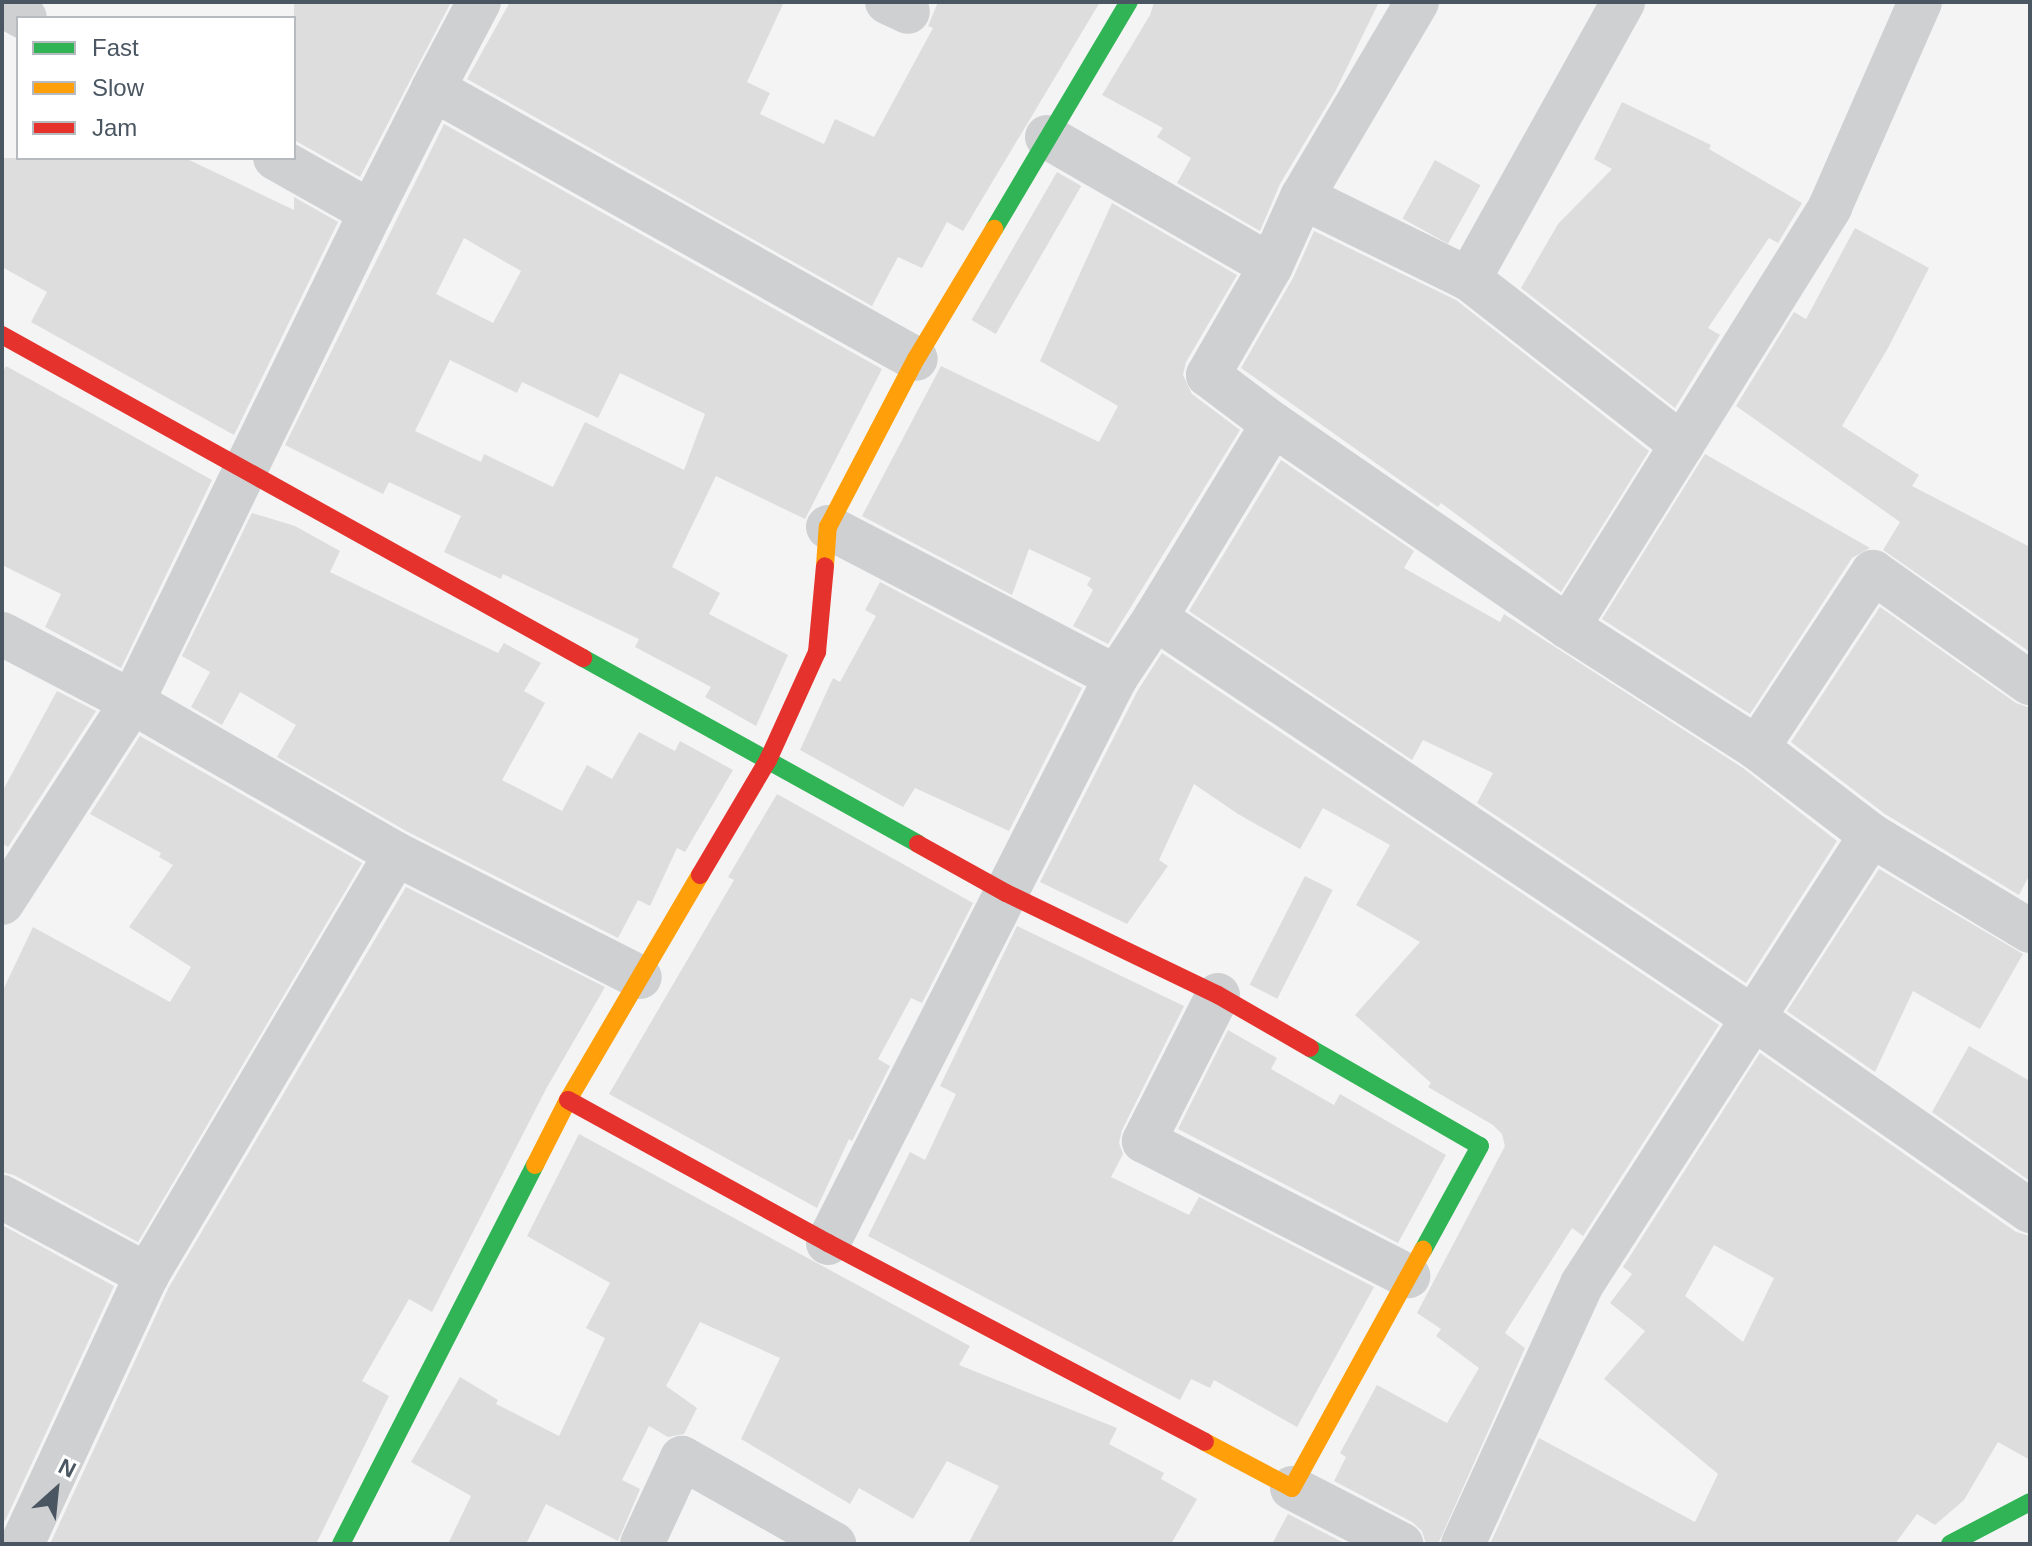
<!DOCTYPE html>
<html>
<head>
<meta charset="utf-8">
<style>
  body { margin:0 }
  #map { position:relative; width:2032px; height:1546px; overflow:hidden; background:#f4f4f4; font-family:Helvetica,sans-serif }
  div>[style] { position:absolute }
  [style*='--x'] { left:calc(var(--x)*1px); top:calc(var(--y)*1px); width:calc(var(--w)*1px); rotate:calc(var(--a)*1deg) }
  .building>* { inset:0; background:#ddddde; transform-origin:0 0 }
  .street>* { height:44px; margin:-22px; padding:0 22px; transform-origin:22px; border-radius:22px; background:#ced0d2 }
  .fast>* { height:18px; margin:-9px; padding:0 9px; transform-origin:9px; border-radius:9px; background:#30b455 }
  .slow>* { height:18px; margin:-9px; padding:0 9px; transform-origin:9px; border-radius:9px; background:#ff9f0a }
  .jam>* { height:18px; margin:-9px; padding:0 9px; transform-origin:9px; border-radius:9px; background:#e5322d }
  span { translate:-50% -50%; white-space:nowrap; text-align:center; line-height:1.15; -webkit-text-stroke:8px #fff; paint-order:stroke }
  .frame { position:absolute; inset:0; border:4px solid #4a5661; pointer-events:none }
  .legend { position:absolute; left:16px; top:16px; width:280px; height:144px; box-sizing:border-box; background:#fff; border:2px solid #b7bbc0; margin:0; padding:10px 14px; list-style:none; font-size:24px; color:#4a5661 }
  .legend li { display:flex; align-items:center; gap:16px; height:40px }
  .legend b { width:40px; border:2px solid #b7bbc0 }
  .north { position:absolute; left:16px; top:1450px; width:80px; height:80px; -webkit-text-stroke:6px #fff; paint-order:stroke; rotate:27deg; font-size:22px; font-weight:700; line-height:32px; text-align:center; color:#4a5661 }
  .north::after { content:''; display:block; margin:auto; width:28px; height:36px; background:#4a5661; clip-path:polygon(50% 0,100% 100%,50% 72%,0 100%) }
</style>
</head>
<body>
<div id="map">
  <div class="building">
    <i style="clip-path:polygon(294px 2px,451px 2px,360px 177px,294px 140px)"></i>
    <i style="clip-path:polygon(510px 2px,784px 2px,747px 82px,770px 93px,760px 114px,824px 144px,835px 119px,874px 137px,933px 28px,928px 26px,938px 2px,1100px 2px,963px 231px,947px 222px,922px 268px,898px 257px,872px 306px,467px 79px)"></i>
    <i style="clip-path:polygon(1154px 2px,1379px 2px,1336px 90px,1280px 184px,1260px 231px,1177px 183px,1191px 158px,1157px 137px,1163px 128px,1102px 95px,1150px 15px)"></i>
    <i style="clip-path:polygon(1622px 102px,1711px 145px,1709px 149px,1802px 203px,1778px 243px,1769px 238px,1708px 328px,1720px 335px,1675px 408px,1521px 288px,1558px 224px,1612px 169px,1594px 159px)"></i>
    <i style="clip-path:polygon(evenodd,444px 124px,882px 369px,805px 519px,716px 476px,672px 567px,720px 593px,709px 614px,788px 655px,756px 726px,705px 697px,711px 687px,635px 647px,639px 639px,503px 574px,501px 579px,444px 552px,461px 516px,389px 482px,383px 494px,285px 445px,444px 124px,464px 238px,521px 271px,493px 323px,436px 294px,464px 238px,444px 124px,450px 360px,517px 393px,522px 382px,598px 418px,620px 373px,705px 414px,684px 470px,585px 422px,553px 487px,484px 454px,481px 462px,415px 431px,450px 360px)"></i>
    <i style="clip-path:polygon(2px 158px,185px 158px,294px 210px,294px 197px,338px 222px,234px 435px,31px 322px,47px 292px,2px 267px)"></i>
    <i style="left:1435px;top:160px;width:52px;height:67px;rotate:29deg"></i>
    <i style="left:1057px;top:172px;width:28px;height:171px;rotate:30deg"></i>
    <i style="clip-path:polygon(1112px 203px,1237px 275px,1186px 362px,1183px 375px,1192px 394px,1240px 430px,1108px 644px,1073px 626px,1093px 590px,1087px 585px,1091px 578px,1029px 549px,1012px 595px,862px 516px,941px 366px,1099px 442px,1118px 406px,1040px 361px)"></i>
    <i style="clip-path:polygon(1855px 228px,1929px 268px,1888px 348px,1842px 426px,1919px 475px,1912px 486px,2030px 547px,2030px 652px,1883px 550px,1900px 522px,1736px 406px,1794px 312px,1806px 319px)"></i>
    <i style="clip-path:polygon(1314px 231px,1456px 300px,1649px 451px,1561px 592px,1441px 503px,1438px 507px,1241px 368px,1293px 278px)"></i>
    <i style="clip-path:polygon(6px 366px,212px 480px,121px 668px,45px 627px,61px 594px,2px 565px,2px 374px)"></i>
    <i style="clip-path:polygon(1705px 454px,1870px 548px,1852px 558px,1750px 714px,1602px 619px)"></i>
    <i style="clip-path:polygon(1281px 460px,1414px 551px,1404px 568px,1500px 622px,1504px 614px,1743px 768px,1837px 841px,1746px 983px,1477px 803px,1493px 773px,1423px 740px,1412px 760px,1189px 611px)"></i>
    <i style="clip-path:polygon(252px 513px,295px 526px,340px 551px,330px 572px,498px 653px,504px 643px,541px 663px,524px 691px,545px 703px,502px 780px,562px 811px,587px 765px,612px 779px,639px 732px,675px 751px,680px 741px,733px 770px,685px 852px,677px 848px,650px 906px,638px 900px,618px 938px,408px 832px,277px 757px,296px 725px,240px 692px,222px 725px,191px 707px,210px 672px,182px 656px)"></i>
    <i style="clip-path:polygon(880px 582px,1082px 688px,1009px 831px,915px 788px,903px 807px,800px 750px,833px 678px,840px 682px,876px 616px,865px 610px)"></i>
    <i style="clip-path:polygon(1880px 607px,2016px 703px,2030px 708px,2030px 874px,2019px 895px,1885px 814px,1791px 742px)"></i>
    <i style="clip-path:polygon(1162px 653px,1719px 1025px,1583px 1236px,1572px 1228px,1505px 1333px,1525px 1348px,1438px 1544px,1426px 1544px,1422px 1531px,1412px 1522px,1334px 1481px,1346px 1457px,1340px 1453px,1377px 1385px,1447px 1423px,1479px 1368px,1436px 1336px,1441px 1329px,1417px 1313px,1505px 1146px,1502px 1134px,1493px 1125px,1428px 1087px,1431px 1083px,1355px 1015px,1420px 942px,1356px 905px,1390px 845px,1323px 808px,1300px 849px,1238px 814px,1194px 784px,1159px 860px,1168px 866px,1127px 924px,1040px 882px,1138px 690px)"></i>
    <i style="clip-path:polygon(57px 691px,96px 711px,8px 847px,2px 843px,2px 792px)"></i>
    <i style="clip-path:polygon(140px 736px,362px 863px,138px 1242px,14px 1175px,2px 1172px,2px 992px,33px 927px,170px 1002px,191px 967px,129px 927px,173px 865px,159px 857px,161px 853px,90px 814px)"></i>
    <i style="clip-path:polygon(777px 794px,973px 903px,922px 1003px,911px 998px,878px 1059px,890px 1066px,852px 1141px,849px 1139px,817px 1208px,609px 1094px,734px 880px,728px 877px)"></i>
    <i style="clip-path:polygon(1879px 869px,2023px 954px,1980px 1029px,1913px 991px,1875px 1072px,1787px 1011px)"></i>
    <i style="left:1305px;top:876px;width:31px;height:122px;rotate:27deg"></i>
    <i style="clip-path:polygon(406px 887px,605px 987px,546px 1089px,432px 1312px,409px 1299px,362px 1381px,389px 1396px,316px 1544px,50px 1544px,169px 1287px)"></i>
    <i style="clip-path:polygon(1017px 926px,1184px 1006px,1122px 1130px,1119px 1143px,1123px 1154px,1111px 1177px,1189px 1215px,1199px 1197px,1374px 1287px,1297px 1427px,1214px 1380px,1210px 1388px,1191px 1379px,1180px 1400px,868px 1236px,910px 1152px,925px 1160px,956px 1094px,940px 1086px)"></i>
    <i style="clip-path:polygon(1228px 1030px,1277px 1058px,1271px 1069px,1334px 1105px,1340px 1094px,1446px 1155px,1398px 1243px,1178px 1129px)"></i>
    <i style="clip-path:polygon(1969px 1046px,2030px 1081px,2030px 1181px,1932px 1112px)"></i>
    <i style="clip-path:polygon(evenodd,1760px 1053px,2016px 1232px,2030px 1236px,2030px 1460px,1998px 1442px,1964px 1500px,1935px 1525px,1917px 1514px,1895px 1544px,1490px 1544px,1539px 1438px,1695px 1522px,1718px 1474px,1604px 1379px,1645px 1331px,1610px 1303px,1632px 1274px,1623px 1267px,1760px 1053px,1714px 1245px,1774px 1278px,1743px 1342px,1685px 1296px,1714px 1245px)"></i>
    <i style="clip-path:polygon(579px 1134px,970px 1346px,959px 1365px,1117px 1428px,1109px 1444px,1164px 1473px,1161px 1479px,1197px 1499px,1171px 1544px,968px 1544px,999px 1486px,947px 1461px,913px 1519px,859px 1488px,850px 1504px,741px 1439px,780px 1358px,700px 1322px,666px 1386px,697px 1408px,684px 1434px,668px 1437px,649px 1426px,622px 1480px,640px 1489px,618px 1541px,546px 1504px,526px 1544px,448px 1544px,471px 1496px,411px 1462px,460px 1377px,498px 1400px,496px 1404px,559px 1436px,605px 1338px,586px 1328px,610px 1283px,527px 1236px)"></i>
    <i style="clip-path:polygon(2px 1225px,114px 1286px,5px 1521px,2px 1519px)"></i>
    <i style="clip-path:polygon(1288px 1514px,1346px 1544px,1272px 1544px)"></i>
  </div>
  <div class="street">
    <i style="--x:479;--y:2;--w:98;--a:117.9"></i>
    <i style="--x:433;--y:89;--w:553;--a:29.21"></i>
    <i style="--x:887;--y:2;--w:23;--a:25"></i>
    <i style="--x:1417;--y:2;--w:226;--a:120.5"></i>
    <i style="--x:1302;--y:197;--w:76;--a:114.2"></i>
    <i style="--x:1271;--y:266;--w:126;--a:120"></i>
    <i style="--x:1208;--y:375;--w:81;--a:37"></i>
    <i style="--x:1273;--y:424;--w:358;--a:34.5"></i>
    <i style="--x:1568;--y:627;--w:224;--a:32.6"></i>
    <i style="--x:1757;--y:748;--w:143;--a:37.3"></i>
    <i style="--x:1871;--y:835;--w:186;--a:31.1"></i>
    <i style="--x:2;--y:5;--w:26;--a:29"></i>
    <i style="--x:1047;--y:137;--w:258;--a:29.9"></i>
    <i style="--x:1302;--y:197;--w:186;--a:26.2"></i>
    <i style="--x:1469;--y:279;--w:270;--a:37.9"></i>
    <i style="--x:371;--y:212;--w:138;--a:-63.2"></i>
    <i style="--x:1469;--y:279;--w:317;--a:-60.9"></i>
    <i style="--x:1273;--y:424;--w:227;--a:121.3"></i>
    <i style="--x:1155;--y:618;--w:718;--a:33.76"></i>
    <i style="--x:1752;--y:1017;--w:339;--a:34.9"></i>
    <i style="--x:828;--y:527;--w:325;--a:27.5"></i>
    <i style="--x:1568;--y:627;--w:495;--a:-58"></i>
    <i style="--x:1830;--y:207;--w:224;--a:-66.3"></i>
    <i style="--x:2;--y:634;--w:147;--a:27.6"></i>
    <i style="--x:132;--y:702;--w:305;--a:29.9"></i>
    <i style="--x:396;--y:854;--w:273;--a:26.8"></i>
    <i style="--x:1757;--y:748;--w:211;--a:-56.6"></i>
    <i style="--x:1873;--y:572;--w:192;--a:35.3"></i>
    <i style="--x:2;--y:903;--w:239;--a:-57.1"></i>
    <i style="--x:132;--y:702;--w:545;--a:-64"></i>
    <i style="--x:371;--y:212;--w:110;--a:-150.6"></i>
    <i style="--x:1218;--y:995;--w:164;--a:116.9"></i>
    <i style="--x:1144;--y:1141;--w:297;--a:27.1"></i>
    <i style="--x:2;--y:1197;--w:165;--a:28.3"></i>
    <i style="--x:828;--y:1243;--w:635;--a:-63.03"></i>
    <i style="--x:1116;--y:677;--w:71;--a:-56.5"></i>
    <i style="--x:1292;--y:1488;--w:123;--a:27.2"></i>
    <i style="--x:22;--y:1544;--w:297;--a:-65.1"></i>
    <i style="--x:147;--y:1275;--w:489;--a:-59.4"></i>
    <i style="--x:642;--y:1544;--w:95;--a:-65.1"></i>
    <i style="--x:682;--y:1458;--w:175;--a:29.5"></i>
    <i style="--x:1463;--y:1544;--w:286;--a:-65.4"></i>
    <i style="--x:1582;--y:1284;--w:534;--a:-57.23"></i>
  </div>
  <div class="fast">
    <i style="--x:994;--y:229;--w:264;--a:-59.3"></i>
    <i style="--x:583;--y:658;--w:383;--a:29"></i>
    <i style="--x:1310;--y:1048;--w:196;--a:30"></i>
    <i style="--x:1480;--y:1146;--w:119;--a:118.7"></i>
    <i style="--x:341;--y:1544;--w:426;--a:-62.9"></i>
    <i style="--x:1950;--y:1544;--w:90;--a:-27.7"></i>
  </div>
  <div class="slow">
    <i style="--x:825;--y:566;--w:39;--a:-86"></i>
    <i style="--x:828;--y:527;--w:190;--a:-62.4"></i>
    <i style="--x:916;--y:359;--w:152;--a:-59"></i>
    <i style="--x:535;--y:1165;--w:73;--a:-63.1"></i>
    <i style="--x:568;--y:1100;--w:261;--a:-59.6"></i>
    <i style="--x:1205;--y:1442;--w:98;--a:27.9"></i>
    <i style="--x:1292;--y:1488;--w:272;--a:-61.2"></i>
  </div>
  <div class="jam">
    <i style="--x:2;--y:335;--w:665;--a:29.07"></i>
    <i style="--x:918;--y:844;--w:101;--a:29.1"></i>
    <i style="--x:1006;--y:893;--w:235;--a:25.7"></i>
    <i style="--x:1218;--y:995;--w:106;--a:29.9"></i>
    <i style="--x:700;--y:875;--w:134;--a:-59.4"></i>
    <i style="--x:768;--y:760;--w:119;--a:-65.6"></i>
    <i style="--x:817;--y:652;--w:86;--a:-84.7"></i>
    <i style="--x:568;--y:1100;--w:297;--a:28.8"></i>
    <i style="--x:828;--y:1243;--w:426;--a:27.8"></i>
  </div>
  <div class="frame"></div>
  <ul class="legend">
  <li><b style="height:10px;background:#30b455"></b>Fast</li>
  <li><b style="height:10px;background:#ff9f0a"></b>Slow</li>
  <li><b style="height:10px;background:#e5322d"></b>Jam</li>
  </ul>
  <div class="north">N</div>
</div>
</body>
</html>
